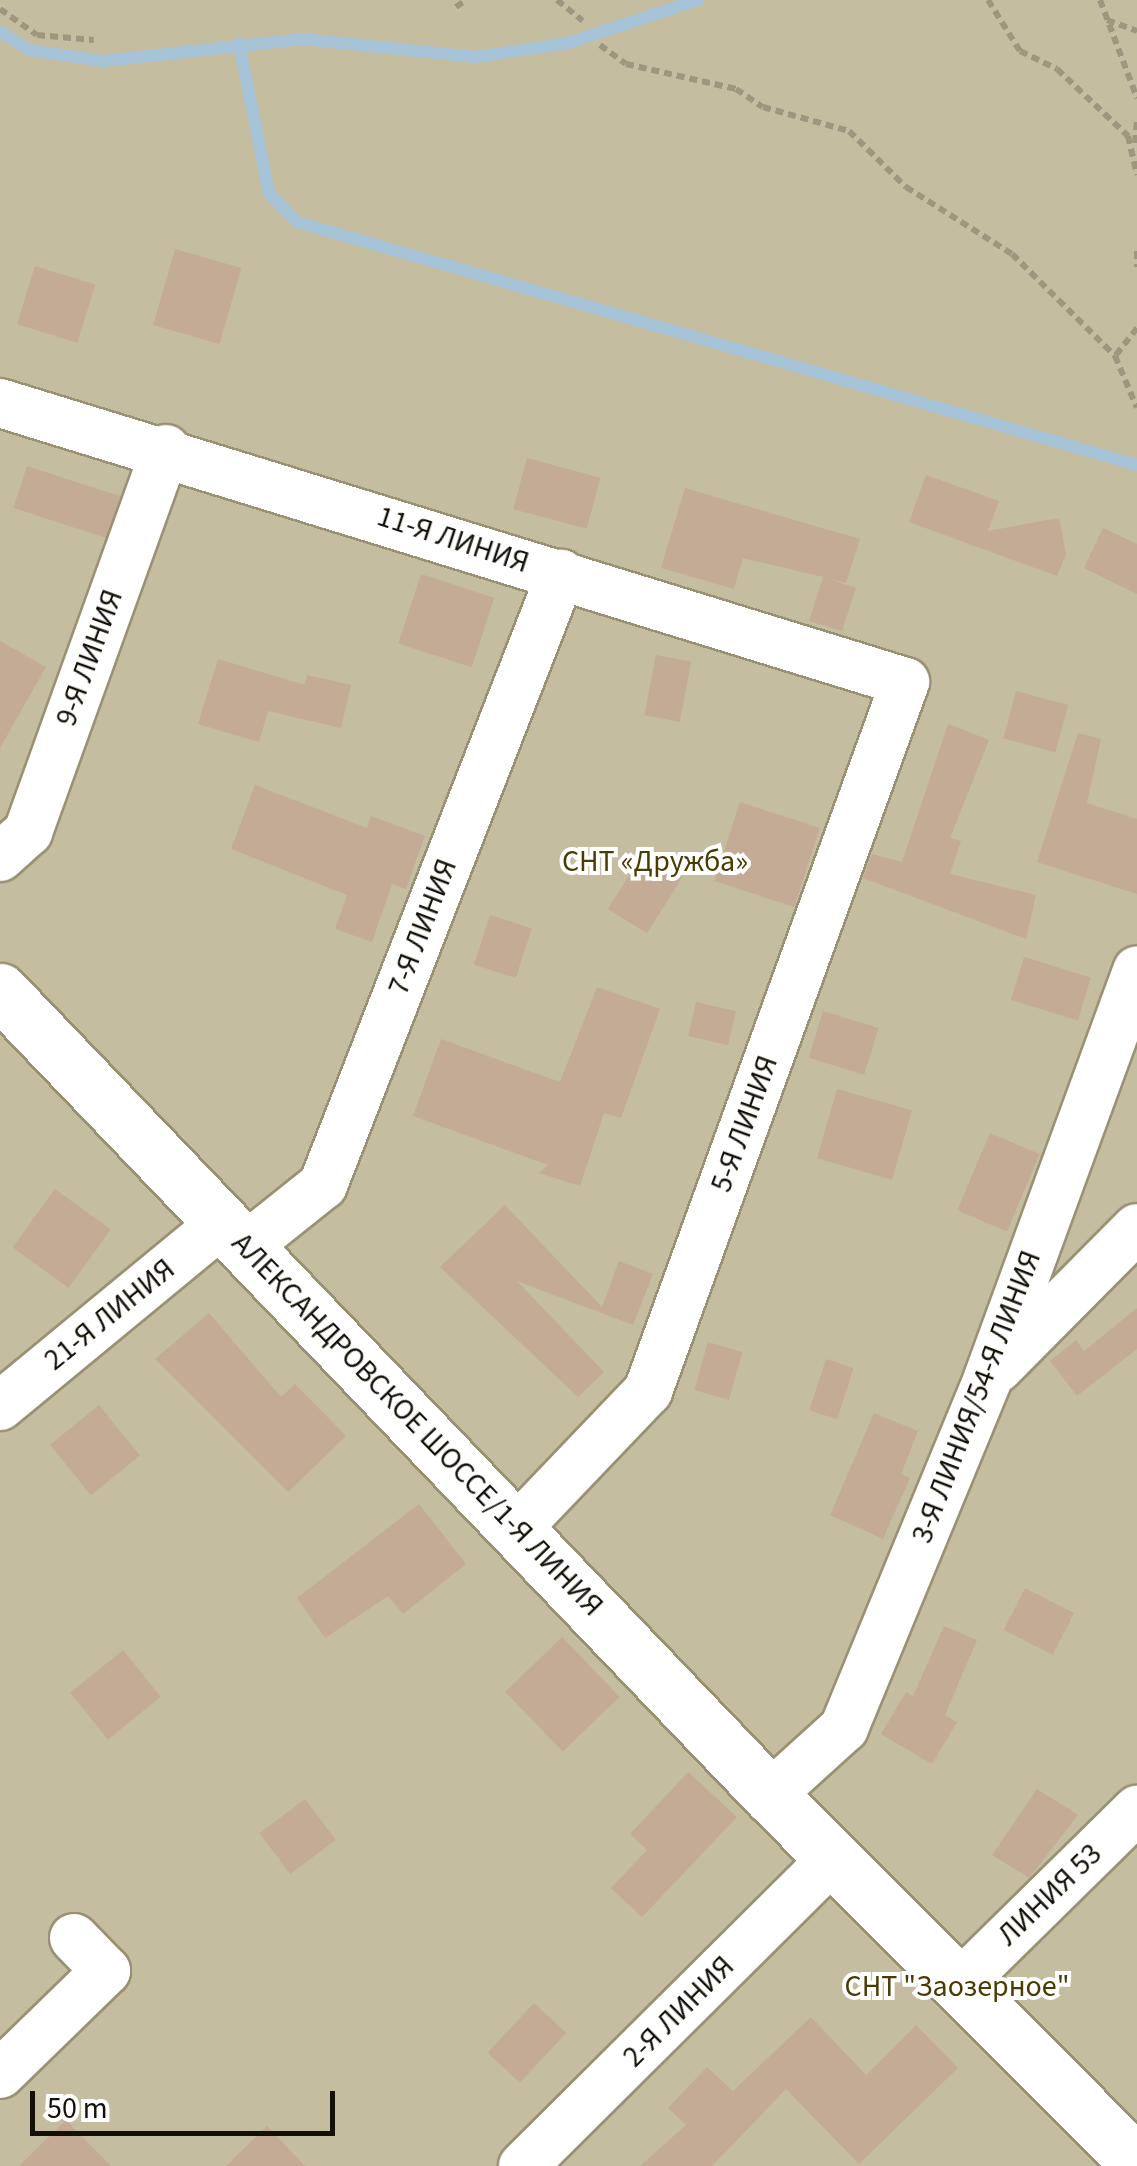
<!DOCTYPE html>
<html>
<head>
<meta charset="utf-8">
<style>
  body { margin:0 }
  #map { position:relative; width:1137px; height:2166px; overflow:hidden; background:#e8e0c2; font-family:"Source Sans 3",sans-serif }
  div>[style] { position:absolute }
  [style*='--x'] { left:calc(var(--x)*1px); top:calc(var(--y)*1px); width:calc(var(--w)*1px); rotate:calc(var(--a)*1deg) }
  .green>* { inset:0; background:#c5bda0; transform-origin:0 0 }
  .stream>* { height:12px; margin:-6px; padding:0 6px; transform-origin:6px; border-radius:6px; background:#a6c3d7 }
  .building>* { inset:0; background:#c4ab95; transform-origin:0 0 }
  .path>* { height:6px; margin-top:-3px; transform-origin:0; background:repeating-linear-gradient(90deg,#9d9780 0 8px,transparent 0 13px) }
  .roads { filter:drop-shadow(2px 0 #999174) drop-shadow(-2px 0 #999174) drop-shadow(0 2px #999174) drop-shadow(0 -2px #999174) }
  .minor>* { height:48px; margin:-24px; padding:0 24px; transform-origin:24px; border-radius:24px; background:#fff }
  .tertiary>* { height:55px; margin:-27.5px; padding:0 27.5px; transform-origin:27.5px; border-radius:27.5px; background:#fff }
  span { translate:-50% -50%; white-space:nowrap; text-align:center; line-height:1.15; -webkit-text-stroke:8px #fff; paint-order:stroke }
  .street-label { font-size:30px; color:#131006 }
  .park-label { font-size:30px; color:#493b01 }
  .scale { position:absolute; left:30px; top:2091px; width:305px; height:45px; box-sizing:border-box; border:5px solid #131006; border-top:0; padding-left:12px; font-size:30px; line-height:35px; white-space:nowrap; color:#131006; -webkit-text-stroke:8px #fff; paint-order:stroke }
</style>
</head>
<body>
<div id="map">
  <div class="green">
    <i style="left:0;top:0;width:1137px;height:2166px"></i>
  </div>
  <div class="stream">
    <i style="--x:0;--y:31;--w:35;--a:33"></i>
    <i style="--x:29;--y:50;--w:75;--a:8.5"></i>
    <i style="--x:103;--y:61;--w:201;--a:-6.3"></i>
    <i style="--x:303;--y:39;--w:173;--a:6"></i>
    <i style="--x:475;--y:57;--w:94;--a:-8.6"></i>
    <i style="--x:568;--y:43;--w:137;--a:-18.3"></i>
    <i style="--x:239;--y:43;--w:153;--a:78.7"></i>
    <i style="--x:269;--y:193;--w:40;--a:46"></i>
    <i style="--x:297;--y:222;--w:874;--a:16.13"></i>
  </div>
  <div class="building">
    <i style="left:175px;top:249px;width:69px;height:79px;rotate:16deg"></i>
    <i style="left:35px;top:266px;width:63px;height:61px;rotate:17deg"></i>
    <i style="left:527px;top:458px;width:76px;height:53px;rotate:15deg"></i>
    <i style="left:27px;top:466px;width:98px;height:44px;rotate:18deg"></i>
    <i style="clip-path:polygon(926px 475px,999px 501px,988px 531px,1059px 518px,1066px 554px,1057px 576px,909px 522px)"></i>
    <i style="clip-path:polygon(685px 488px,860px 539px,846px 583px,826px 578px,856px 588px,842px 631px,809px 621px,823px 577px,743px 558px,734px 589px,661px 568px)"></i>
    <i style="clip-path:polygon(1103px 528px,1137px 544px,1137px 594px,1084px 568px)"></i>
    <i style="left:421px;top:574px;width:77px;height:73px;rotate:18deg"></i>
    <i style="clip-path:polygon(0 641px,46px 667px,0 748px)"></i>
    <i style="left:656px;top:655px;width:36px;height:61px;rotate:11deg"></i>
    <i style="clip-path:polygon(218px 659px,305px 685px,307px 675px,351px 685px,341px 728px,268px 711px,259px 742px,198px 724px)"></i>
    <i style="left:1016px;top:691px;width:54px;height:49px;rotate:15deg"></i>
    <i style="clip-path:polygon(948px 724px,989px 740px,950px 838px,961px 841px,950px 874px,1036px 895px,1026px 939px,863px 878px,872px 854px,902px 862px)"></i>
    <i style="clip-path:polygon(1078px 733px,1101px 739px,1087px 803px,1137px 819px,1137px 894px,1037px 862px)"></i>
    <i style="clip-path:polygon(255px 785px,367px 828px,371px 816px,425px 836px,406px 889px,392px 884px,372px 942px,335px 929px,347px 895px,231px 849px)"></i>
    <i style="left:740px;top:802px;width:84px;height:83px;rotate:18deg"></i>
    <i style="left:643px;top:853px;width:46px;height:66px;rotate:32deg"></i>
    <i style="left:490px;top:915px;width:44px;height:52px;rotate:18deg"></i>
    <i style="left:1024px;top:957px;width:70px;height:45px;rotate:17deg"></i>
    <i style="clip-path:polygon(597px 987px,660px 1009px,621px 1118px,604px 1113px,580px 1186px,539px 1173px,548px 1165px,413px 1116px,441px 1039px,560px 1082px)"></i>
    <i style="left:696px;top:1002px;width:41px;height:35px;rotate:13deg"></i>
    <i style="left:823px;top:1011px;width:58px;height:49px;rotate:17deg"></i>
    <i style="left:837px;top:1089px;width:78px;height:72px;rotate:16deg"></i>
    <i style="left:990px;top:1133px;width:54px;height:84px;rotate:23deg"></i>
    <i style="left:55px;top:1189px;width:69px;height:72px;rotate:36deg"></i>
    <i style="clip-path:polygon(505px 1205px,602px 1307px,619px 1261px,653px 1274px,633px 1325px,517px 1281px,604px 1372px,578px 1397px,440px 1267px)"></i>
    <i style="clip-path:polygon(1137px 1308px,1137px 1349px,1077px 1396px,1050px 1361px,1076px 1340px,1084px 1351px)"></i>
    <i style="clip-path:polygon(209px 1313px,281px 1397px,295px 1384px,346px 1436px,288px 1492px,155px 1359px)"></i>
    <i style="left:708px;top:1342px;width:36px;height:50px;rotate:16deg"></i>
    <i style="left:826px;top:1359px;width:29px;height:54px;rotate:18deg"></i>
    <i style="left:99px;top:1405px;width:65px;height:63px;rotate:51deg"></i>
    <i style="clip-path:polygon(874px 1413px,918px 1431px,901px 1474px,910px 1478px,883px 1539px,830px 1515px)"></i>
    <i style="clip-path:polygon(419px 1504px,466px 1564px,403px 1614px,388px 1596px,325px 1638px,297px 1598px)"></i>
    <i style="left:1025px;top:1588px;width:55px;height:47px;rotate:27deg"></i>
    <i style="clip-path:polygon(944px 1626px,977px 1640px,945px 1715px,957px 1722px,932px 1764px,881px 1734px,906px 1692px,913px 1696px)"></i>
    <i style="left:562px;top:1637px;width:83px;height:79px;rotate:46deg"></i>
    <i style="left:123px;top:1650px;width:60px;height:68px;rotate:51deg"></i>
    <i style="clip-path:polygon(688px 1772px,737px 1817px,642px 1917px,611px 1888px,647px 1850px,630px 1834px)"></i>
    <i style="clip-path:polygon(1037px 1789px,1078px 1815px,1029px 1878px,992px 1855px)"></i>
    <i style="left:305px;top:1799px;width:51px;height:57px;rotate:53deg"></i>
    <i style="left:534px;top:2003px;width:44px;height:68px;rotate:43deg"></i>
    <i style="clip-path:polygon(811px 2017px,866px 2075px,916px 2025px,958px 2068px,859px 2164px,786px 2089px,712px 2166px,640px 2166px,686px 2125px,668px 2108px,707px 2067px,733px 2091px)"></i>
    <i style="clip-path:polygon(66px 2120px,111px 2166px,19px 2166px)"></i>
    <i style="clip-path:polygon(267px 2126px,305px 2166px,226px 2166px)"></i>
  </div>
  <div class="path">
    <i style="--x:557;--y:0;--w:33;--a:39"></i>
    <i style="--x:988;--y:0;--w:60;--a:57.9"></i>
    <i style="--x:1020;--y:51;--w:41;--a:25.9"></i>
    <i style="--x:1057;--y:69;--w:98;--a:43.3"></i>
    <i style="--x:1128;--y:136;--w:40;--a:77"></i>
    <i style="--x:1100;--y:0;--w:105;--a:69.3"></i>
    <i style="--x:456;--y:7;--w:12;--a:-35"></i>
    <i style="--x:0;--y:9;--w:45;--a:35.1"></i>
    <i style="--x:37;--y:35;--w:57;--a:5"></i>
    <i style="--x:1107;--y:20;--w:32;--a:20"></i>
    <i style="--x:600;--y:45;--w:32;--a:36"></i>
    <i style="--x:626;--y:64;--w:113;--a:12.8"></i>
    <i style="--x:736;--y:89;--w:32;--a:34"></i>
    <i style="--x:763;--y:107;--w:89;--a:15.6"></i>
    <i style="--x:849;--y:131;--w:80;--a:44.5"></i>
    <i style="--x:906;--y:187;--w:125;--a:32.3"></i>
    <i style="--x:1012;--y:254;--w:145;--a:44.7"></i>
    <i style="--x:1135;--y:143;--w:24;--a:-85"></i>
    <i style="--x:1137;--y:251;--w:16;--a:90"></i>
    <i style="--x:1137;--y:328;--w:36;--a:128"></i>
    <i style="--x:1115;--y:356;--w:56;--a:67.1"></i>
  </div>
  <div class="roads">
    <div class="minor">
      <i style="--x:0;--y:403;--w:947;--a:17.13"></i>
      <i style="--x:905;--y:682;--w:754;--a:109.92"></i>
      <i style="--x:648;--y:1391;--w:185;--a:133.7"></i>
      <i style="--x:0;--y:857;--w:38;--a:-42"></i>
      <i style="--x:28;--y:832;--w:407;--a:-70.2"></i>
      <i style="--x:244;--y:1248;--w:101;--a:-38.6"></i>
      <i style="--x:323;--y:1185;--w:656;--a:-68.72"></i>
      <i style="--x:998;--y:1368;--w:197;--a:-45.2"></i>
      <i style="--x:0;--y:1406;--w:286;--a:-39.5"></i>
      <i style="--x:770;--y:1795;--w:100;--a:-42.2"></i>
      <i style="--x:844;--y:1728;--w:378;--a:-67.6"></i>
      <i style="--x:988;--y:1378;--w:434;--a:-69.9"></i>
      <i style="--x:964;--y:1980;--w:243;--a:-44.5"></i>
      <i style="--x:0;--y:2074;--w:148;--a:-44.2"></i>
      <i style="--x:106;--y:1971;--w:46;--a:-134.1"></i>
      <i style="--x:523;--y:2166;--w:438;--a:-44.8"></i>
    </div>
    <div class="tertiary">
      <i style="--x:0;--y:991;--w:1113;--a:46.24"></i>
      <i style="--x:770;--y:1795;--w:520;--a:45.08"></i>
    </div>
  </div>
  <div class="street-label">
    <span style="left:453px;top:540px;rotate:18deg">11-Я ЛИНИЯ</span>
    <span style="left:90px;top:658px;rotate:-70deg">9-Я ЛИНИЯ</span>
    <span style="left:423px;top:927px;rotate:-69deg">7-Я ЛИНИЯ</span>
    <span style="left:745px;top:1124px;rotate:-70deg">5-Я ЛИНИЯ</span>
    <span style="left:110px;top:1315px;rotate:-39deg">21-Я ЛИНИЯ</span>
    <span style="left:977px;top:1397px;rotate:-69deg">3-Я ЛИНИЯ/54-Я ЛИНИЯ</span>
    <span style="left:417px;top:1425px;rotate:46deg">АЛЕКСАНДРОВСКОЕ ШОССЕ/1-Я ЛИНИЯ</span>
    <span style="left:1050px;top:1895px;rotate:-44deg">ЛИНИЯ 53</span>
    <span style="left:679px;top:2012px;rotate:-45deg">2-Я ЛИНИЯ</span>
  </div>
  <div class="park-label">
    <span style="left:655px;top:862px">СНТ «Дружба»</span>
    <span style="left:957px;top:1987px">СНТ "Заозерное"</span>
  </div>
  <div class="scale">50 m</div>
</div>
</body>
</html>
